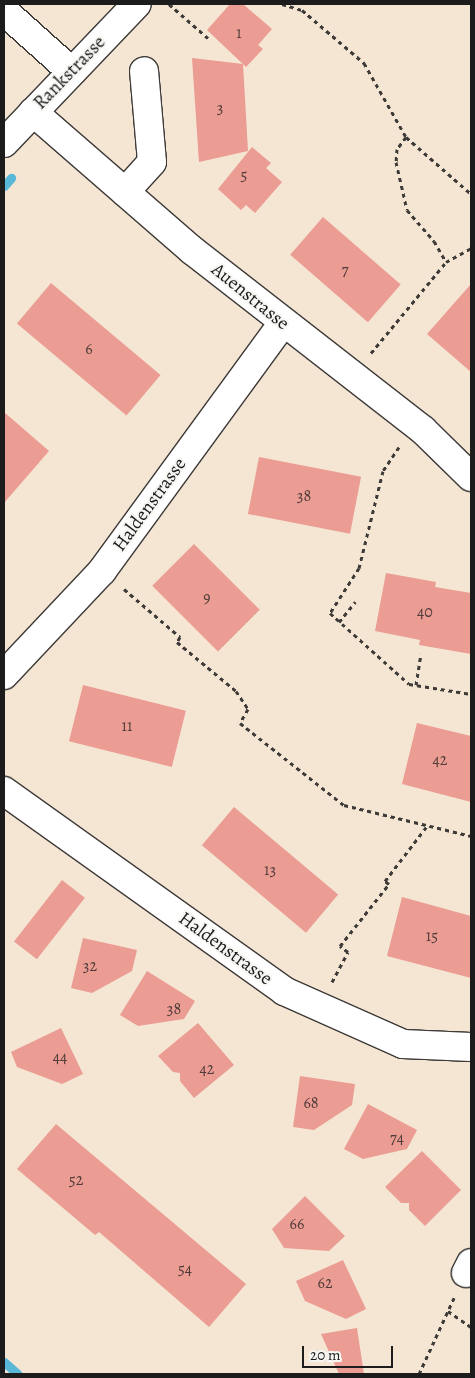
<!DOCTYPE html>
<html>
<head>
<meta charset="utf-8">
<style>
  body { margin:0 }
  #map { position:relative; width:475px; height:1378px; overflow:hidden; background:#f5e6d4; font-family:Alegreya,serif }
  div>[style] { position:absolute }
  [style*='--x'] { left:calc(var(--x)*1px); top:calc(var(--y)*1px); width:calc(var(--w)*1px); rotate:calc(var(--a)*1deg) }
  .stream>* { height:9px; margin:-4.5px; padding:0 4.5px; transform-origin:4.5px; border-radius:4.5px; background:#59b8d8 }
  .building>* { inset:0; background:#eb9c93; transform-origin:0 0 }
  .path>* { height:3px; margin-top:-1.5px; transform-origin:0; background:repeating-linear-gradient(90deg,#3d3a38 0 4px,transparent 0 8px) }
  .roads { filter:drop-shadow(1px 0 #3d3a38) drop-shadow(-1px 0 #3d3a38) drop-shadow(0 1px #3d3a38) drop-shadow(0 -1px #3d3a38) }
  .minor>* { height:28px; margin:-14px; padding:0 14px; transform-origin:14px; border-radius:14px; background:#fff }
  span { translate:-50% -50%; white-space:nowrap; text-align:center; line-height:1.15; -webkit-text-stroke:4px #f6f6f2; paint-order:stroke }
  .number-label { font-size:16px; color:#503c3a }
  .number-label span { -webkit-text-stroke-width:0 }
  .street-label { font-size:19px; color:#1c1c1c }
  .frame { position:absolute; inset:0; border:5px solid #1c1c1c; pointer-events:none }
  .scale { position:absolute; left:302px; top:1346px; width:91px; height:22px; box-sizing:border-box; border:2px solid #1c1c1c; border-top:0; padding-left:6px; font-size:15px; line-height:18px; white-space:nowrap; color:#1c1c1c; -webkit-text-stroke:4px #f6f6f2; paint-order:stroke }
</style>
</head>
<body>
<div id="map">
  <div class="stream">
    <i style="--x:4;--y:186;--w:11;--a:-49"></i>
    <i style="--x:4;--y:1362;--w:18;--a:41"></i>
  </div>
  <div class="building">
    <i style="clip-path:polygon(230px 4px,243px 4px,272px 29px,258px 45px,263px 49px,246px 67px,207px 30px)"></i>
    <i style="clip-path:polygon(192px 58px,243px 64px,248px 151px,199px 162px)"></i>
    <i style="clip-path:polygon(252px 147px,271px 163px,266px 168px,282px 182px,255px 213px,246px 205px,241px 210px,218px 189px)"></i>
    <i style="left:323px;top:217px;width:103px;height:50px;rotate:41deg"></i>
    <i style="left:51px;top:283px;width:143px;height:53px;rotate:40deg"></i>
    <i style="clip-path:polygon(471px 284px,471px 372px,427px 334px)"></i>
    <i style="clip-path:polygon(4px 412px,49px 451px,4px 503px)"></i>
    <i style="left:259px;top:457px;width:104px;height:58px;rotate:11deg"></i>
    <i style="left:194px;top:544px;width:93px;height:59px;rotate:45deg"></i>
    <i style="clip-path:polygon(386px 573px,436px 582px,435px 587px,471px 593px,471px 654px,419px 645px,420px 640px,375px 631px)"></i>
    <i style="left:83px;top:685px;width:106px;height:58px;rotate:14deg"></i>
    <i style="clip-path:polygon(417px 723px,471px 736px,471px 802px,402px 784px)"></i>
    <i style="left:234px;top:807px;width:136px;height:50px;rotate:40deg"></i>
    <i style="left:62px;top:880px;width:29px;height:78px;rotate:38deg"></i>
    <i style="clip-path:polygon(402px 897px,471px 916px,471px 978px,387px 956px)"></i>
    <i style="clip-path:polygon(83px 938px,137px 950px,132px 971px,92px 993px,71px 988px)"></i>
    <i style="clip-path:polygon(147px 971px,195px 1001px,184px 1019px,138px 1026px,120px 1015px)"></i>
    <i style="clip-path:polygon(198px 1023px,234px 1065px,194px 1098px,180px 1081px,180px 1073px,173px 1072px,158px 1056px)"></i>
    <i style="clip-path:polygon(61px 1028px,83px 1074px,62px 1084px,17px 1067px,11px 1052px)"></i>
    <i style="clip-path:polygon(300px 1076px,355px 1084px,352px 1105px,314px 1130px,293px 1127px)"></i>
    <i style="clip-path:polygon(368px 1104px,417px 1130px,407px 1149px,363px 1159px,344px 1149px)"></i>
    <i style="clip-path:polygon(56px 1124px,246px 1284px,209px 1327px,99px 1232px,95px 1235px,17px 1169px)"></i>
    <i style="clip-path:polygon(422px 1151px,461px 1190px,425px 1226px,409px 1210px,409px 1203px,401px 1203px,385px 1187px)"></i>
    <i style="clip-path:polygon(305px 1196px,345px 1236px,329px 1251px,284px 1248px,272px 1229px)"></i>
    <i style="clip-path:polygon(343px 1260px,366px 1309px,346px 1319px,305px 1301px,296px 1281px)"></i>
    <i style="clip-path:polygon(357px 1328px,364px 1374px,339px 1374px,321px 1334px)"></i>
  </div>
  <div class="path">
    <i style="--x:169;--y:4;--w:53;--a:41.2"></i>
    <i style="--x:282;--y:4;--w:21;--a:17"></i>
    <i style="--x:302;--y:10;--w:82;--a:40.5"></i>
    <i style="--x:364;--y:63;--w:85;--a:60.4"></i>
    <i style="--x:406;--y:137;--w:86;--a:41.2"></i>
    <i style="--x:406;--y:137;--w:15;--a:127"></i>
    <i style="--x:397;--y:149;--w:13;--a:94"></i>
    <i style="--x:396;--y:162;--w:49;--a:77.1"></i>
    <i style="--x:407;--y:210;--w:41;--a:48.9"></i>
    <i style="--x:434;--y:241;--w:24;--a:60"></i>
    <i style="--x:371;--y:353;--w:118;--a:-50.5"></i>
    <i style="--x:446;--y:262;--w:29;--a:-29"></i>
    <i style="--x:399;--y:447;--w:29;--a:124"></i>
    <i style="--x:383;--y:471;--w:100;--a:103.9"></i>
    <i style="--x:359;--y:568;--w:54;--a:122.8"></i>
    <i style="--x:330;--y:613;--w:106;--a:41.9"></i>
    <i style="--x:409;--y:684;--w:63;--a:9.2"></i>
    <i style="--x:124;--y:589;--w:74;--a:40.6"></i>
    <i style="--x:180;--y:637;--w:6;--a:121"></i>
    <i style="--x:177;--y:642;--w:77;--a:39.7"></i>
    <i style="--x:236;--y:691;--w:22;--a:56"></i>
    <i style="--x:248;--y:709;--w:16;--a:120"></i>
    <i style="--x:240;--y:723;--w:132;--a:38.3"></i>
    <i style="--x:344;--y:805;--w:131;--a:13.7"></i>
    <i style="--x:339;--y:622;--w:26;--a:-51"></i>
    <i style="--x:416;--y:685;--w:32;--a:-81"></i>
    <i style="--x:332;--y:982;--w:34;--a:-62"></i>
    <i style="--x:348;--y:952;--w:10;--a:-143"></i>
    <i style="--x:340;--y:946;--w:79;--a:-51.7"></i>
    <i style="--x:389;--y:884;--w:5;--a:-143"></i>
    <i style="--x:385;--y:881;--w:69;--a:-52.6"></i>
    <i style="--x:448;--y:1311;--w:28;--a:35"></i>
    <i style="--x:419;--y:1374;--w:84;--a:-65.3"></i>
  </div>
  <div class="roads">
    <div class="minor">
      <i style="--x:4;--y:11;--w:91;--a:41.9"></i>
      <i style="--x:33;--y:112;--w:212;--a:41"></i>
      <i style="--x:193;--y:251;--w:291;--a:37.9"></i>
      <i style="--x:423;--y:430;--w:67;--a:44.4"></i>
      <i style="--x:4;--y:143;--w:192;--a:-46.3"></i>
      <i style="--x:125;--y:192;--w:40;--a:-48"></i>
      <i style="--x:152;--y:162;--w:91;--a:-95"></i>
      <i style="--x:4;--y:675;--w:143;--a:-46.7"></i>
      <i style="--x:102;--y:571;--w:307;--a:-53.9"></i>
      <i style="--x:4;--y:791;--w:344;--a:35.5"></i>
      <i style="--x:284;--y:991;--w:130;--a:24"></i>
      <i style="--x:403;--y:1044;--w:68;--a:2.5"></i>
      <i style="--x:466;--y:1273;--w:11;--a:-63"></i>
    </div>
  </div>
  <div class="number-label">
    <span style="left:239px;top:33px">1</span>
    <span style="left:220px;top:108px">3</span>
    <span style="left:244px;top:175px">5</span>
    <span style="left:345px;top:270px">7</span>
    <span style="left:89px;top:349px">6</span>
    <span style="left:304px;top:496px">38</span>
    <span style="left:207px;top:598px">9</span>
    <span style="left:425px;top:612px">40</span>
    <span style="left:127px;top:726px">11</span>
    <span style="left:440px;top:760px">42</span>
    <span style="left:270px;top:870px">13</span>
    <span style="left:432px;top:936px">15</span>
    <span style="left:90px;top:966px">32</span>
    <span style="left:174px;top:1009px">38</span>
    <span style="left:60px;top:1057px">44</span>
    <span style="left:207px;top:1069px">42</span>
    <span style="left:311px;top:1103px">68</span>
    <span style="left:397px;top:1138px">74</span>
    <span style="left:76px;top:1180px">52</span>
    <span style="left:297px;top:1224px">66</span>
    <span style="left:185px;top:1269px">54</span>
    <span style="left:325px;top:1283px">62</span>
  </div>
  <div class="street-label">
    <span style="left:70px;top:73px;rotate:-46deg">Rankstrasse</span>
    <span style="left:250px;top:297px;rotate:39deg">Auenstrasse</span>
    <span style="left:150px;top:505px;rotate:-54deg">Haldenstrasse</span>
    <span style="left:225px;top:949px;rotate:36deg">Haldenstrasse</span>
  </div>
  <div class="frame"></div>
  <div class="scale">20 m</div>
</div>
</body>
</html>
